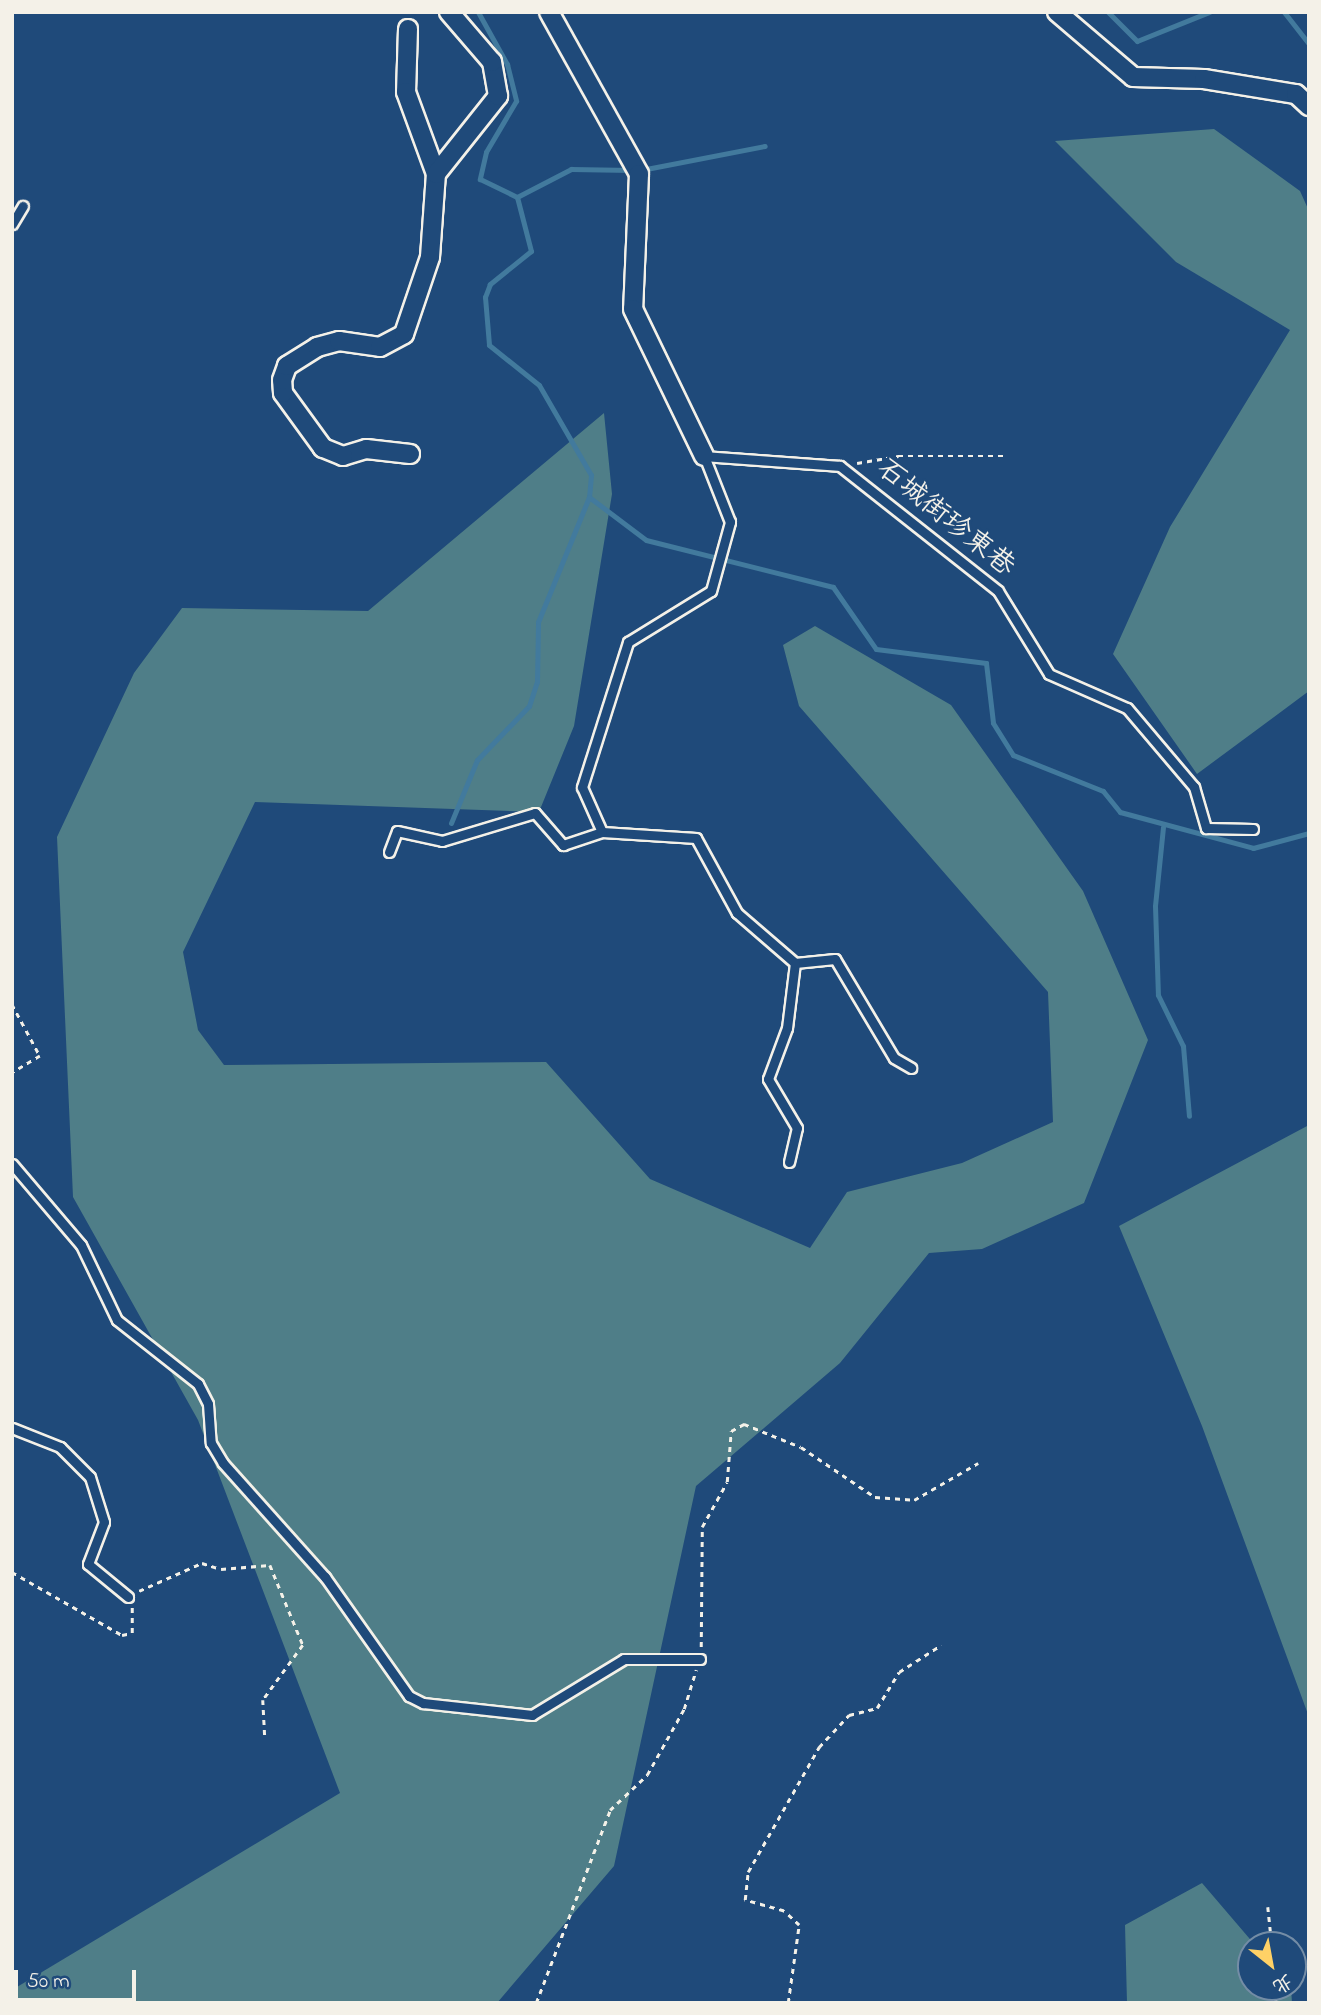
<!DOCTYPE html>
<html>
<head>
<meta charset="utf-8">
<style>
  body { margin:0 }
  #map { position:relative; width:1321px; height:2015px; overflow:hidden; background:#1f4a7a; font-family:"Indie Flower","LXGW WenKai TC",sans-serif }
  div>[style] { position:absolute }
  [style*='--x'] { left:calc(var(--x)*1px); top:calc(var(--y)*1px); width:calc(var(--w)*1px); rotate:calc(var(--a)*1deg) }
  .green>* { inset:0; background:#4f7e88 }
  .stream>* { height:5px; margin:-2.5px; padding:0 2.5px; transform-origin:2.5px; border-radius:2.5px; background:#427a9d }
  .path>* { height:2.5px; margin-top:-1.25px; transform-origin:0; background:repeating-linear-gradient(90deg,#f4f1e8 0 5px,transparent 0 10px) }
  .roads { filter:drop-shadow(2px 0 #f4f1e8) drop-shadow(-2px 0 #f4f1e8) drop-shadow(0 2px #f4f1e8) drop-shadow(0 -2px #f4f1e8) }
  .service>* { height:9px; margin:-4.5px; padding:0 4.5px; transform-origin:4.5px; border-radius:4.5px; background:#1f4a7a }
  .minor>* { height:18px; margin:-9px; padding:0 9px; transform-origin:9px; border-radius:9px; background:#1f4a7a }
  span { translate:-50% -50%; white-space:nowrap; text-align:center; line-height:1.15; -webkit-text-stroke:5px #1f4a7a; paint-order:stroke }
  .street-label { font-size:28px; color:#f4f1e8 }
  .frame { position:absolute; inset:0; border:14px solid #f4f1e8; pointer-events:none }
  .north { position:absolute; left:1237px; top:1931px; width:70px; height:70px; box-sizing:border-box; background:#1f4a7a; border:2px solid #748da6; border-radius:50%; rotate:149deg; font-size:19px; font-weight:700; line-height:28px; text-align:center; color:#f4f1e8 }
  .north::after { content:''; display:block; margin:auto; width:24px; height:32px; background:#ffd166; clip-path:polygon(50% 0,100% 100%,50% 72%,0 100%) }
  .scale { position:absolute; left:14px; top:1970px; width:122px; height:32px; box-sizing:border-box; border:4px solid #f4f1e8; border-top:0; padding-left:9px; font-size:21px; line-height:24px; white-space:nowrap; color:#f4f1e8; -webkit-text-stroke:5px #1f4a7a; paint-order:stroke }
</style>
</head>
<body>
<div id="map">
  <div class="green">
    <i style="clip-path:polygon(1214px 129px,1300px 191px,1309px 211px,1309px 691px,1197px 774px,1113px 654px,1170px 527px,1290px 330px,1176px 262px,1055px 141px)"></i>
    <i style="clip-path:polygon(604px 413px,612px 494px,574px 726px,539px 812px,255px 802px,183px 952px,198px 1030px,224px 1065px,546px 1062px,650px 1179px,810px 1248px,847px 1192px,962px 1163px,1053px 1122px,1048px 992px,799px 706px,783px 645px,815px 626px,951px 705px,1083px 891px,1148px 1040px,1084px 1203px,982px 1249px,929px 1253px,840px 1363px,696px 1486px,614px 1866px,497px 2003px,12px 2003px,12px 1990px,340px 1793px,198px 1420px,73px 1197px,57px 837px,134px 673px,182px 608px,368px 611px)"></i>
    <i style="clip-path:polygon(1309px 1125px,1309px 1717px,1202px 1426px,1119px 1226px)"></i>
    <i style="clip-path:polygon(1202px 1883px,1255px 1945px,1251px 1987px,1291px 1987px,1292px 2003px,1127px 2003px,1125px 1925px)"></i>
  </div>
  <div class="stream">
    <i style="--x:478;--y:12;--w:60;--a:60.9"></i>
    <i style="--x:507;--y:64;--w:38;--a:76"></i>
    <i style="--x:516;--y:101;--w:59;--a:120.5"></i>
    <i style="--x:486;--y:152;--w:28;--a:103"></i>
    <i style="--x:480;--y:179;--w:41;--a:25.9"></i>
    <i style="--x:517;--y:197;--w:56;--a:75.5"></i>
    <i style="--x:531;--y:251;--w:53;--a:141.2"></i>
    <i style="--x:490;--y:284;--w:14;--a:111"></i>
    <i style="--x:485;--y:297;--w:48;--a:85.2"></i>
    <i style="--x:489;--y:345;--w:64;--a:38.7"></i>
    <i style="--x:539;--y:385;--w:104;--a:60"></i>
    <i style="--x:591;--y:475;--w:22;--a:95"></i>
    <i style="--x:589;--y:497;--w:71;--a:37"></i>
    <i style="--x:646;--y:540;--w:193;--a:14.1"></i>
    <i style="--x:833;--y:587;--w:75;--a:55.3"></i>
    <i style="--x:876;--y:649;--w:111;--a:7.3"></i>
    <i style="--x:986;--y:663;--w:60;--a:83.3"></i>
    <i style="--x:993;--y:723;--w:38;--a:58"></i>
    <i style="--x:1013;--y:755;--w:97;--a:21.8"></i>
    <i style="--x:1103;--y:791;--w:27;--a:51"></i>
    <i style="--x:1120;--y:812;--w:138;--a:15.1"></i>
    <i style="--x:1253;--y:848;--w:58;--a:-15"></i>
    <i style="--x:1108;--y:12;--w:41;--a:45"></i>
    <i style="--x:1137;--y:41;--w:78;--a:-21.9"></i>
    <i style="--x:1284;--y:12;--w:41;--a:52"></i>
    <i style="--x:641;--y:170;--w:126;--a:-11"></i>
    <i style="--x:517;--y:197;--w:61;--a:-27.4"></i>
    <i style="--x:571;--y:169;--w:61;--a:0.9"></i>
    <i style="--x:451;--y:823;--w:68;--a:-67.6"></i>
    <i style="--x:477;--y:760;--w:75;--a:-46.1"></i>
    <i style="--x:529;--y:706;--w:25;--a:-72"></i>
    <i style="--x:537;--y:682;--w:60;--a:-89"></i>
    <i style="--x:538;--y:622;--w:135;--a:-67.8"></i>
    <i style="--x:1163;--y:827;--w:79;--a:95.8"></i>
    <i style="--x:1155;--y:906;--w:89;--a:88.1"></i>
    <i style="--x:1158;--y:995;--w:57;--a:63.9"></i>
    <i style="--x:1183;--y:1046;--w:70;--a:85.1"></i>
  </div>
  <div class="path">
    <i style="--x:857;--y:463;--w:42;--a:-9.7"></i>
    <i style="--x:898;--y:456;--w:109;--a:0"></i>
    <i style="--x:12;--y:1004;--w:59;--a:61.7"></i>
    <i style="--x:40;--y:1056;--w:33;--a:149"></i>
    <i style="--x:12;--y:1572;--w:127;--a:29.8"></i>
    <i style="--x:122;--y:1635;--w:10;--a:-11"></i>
    <i style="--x:132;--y:1633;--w:26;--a:-90"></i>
    <i style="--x:139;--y:1591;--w:69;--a:-24"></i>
    <i style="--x:202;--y:1563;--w:20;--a:18"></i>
    <i style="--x:221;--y:1569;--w:49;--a:-4.7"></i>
    <i style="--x:270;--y:1565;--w:87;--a:67.6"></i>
    <i style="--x:303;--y:1645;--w:68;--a:126"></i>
    <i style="--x:263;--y:1700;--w:36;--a:87"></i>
    <i style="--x:701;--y:1647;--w:120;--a:-89.5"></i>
    <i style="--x:702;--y:1527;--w:51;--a:-60.9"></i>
    <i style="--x:727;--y:1482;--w:51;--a:-85.5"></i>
    <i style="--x:731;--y:1431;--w:15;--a:-28"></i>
    <i style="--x:744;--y:1424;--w:61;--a:22"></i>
    <i style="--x:801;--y:1447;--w:89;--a:34"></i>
    <i style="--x:875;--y:1497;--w:39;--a:4"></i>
    <i style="--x:914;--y:1500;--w:74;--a:-30"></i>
    <i style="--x:1268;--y:1907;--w:38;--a:84"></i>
    <i style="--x:1276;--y:1987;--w:16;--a:90"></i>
    <i style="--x:536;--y:2003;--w:207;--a:-69"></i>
    <i style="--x:610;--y:1810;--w:51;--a:-43.4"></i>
    <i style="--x:647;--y:1775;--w:76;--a:-60.7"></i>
    <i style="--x:684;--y:1709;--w:41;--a:-72.9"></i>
    <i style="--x:788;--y:2003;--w:79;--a:-82"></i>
    <i style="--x:799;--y:1925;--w:21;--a:-137"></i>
    <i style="--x:784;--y:1911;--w:41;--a:-164.2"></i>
    <i style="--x:745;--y:1900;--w:28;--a:-84"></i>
    <i style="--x:748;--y:1872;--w:144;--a:-60.4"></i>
    <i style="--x:819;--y:1747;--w:44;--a:-46.8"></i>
    <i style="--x:849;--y:1715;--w:29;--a:-14"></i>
    <i style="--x:877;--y:1708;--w:42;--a:-58.6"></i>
    <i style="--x:899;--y:1672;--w:50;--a:-32.7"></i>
  </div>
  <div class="roads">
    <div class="service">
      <i style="--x:12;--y:224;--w:21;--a:-59"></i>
      <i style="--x:389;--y:852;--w:22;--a:-69"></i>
      <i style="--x:397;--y:831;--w:46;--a:12.5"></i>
      <i style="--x:442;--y:841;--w:97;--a:-16.8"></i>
      <i style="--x:535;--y:813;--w:43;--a:48.8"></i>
      <i style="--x:563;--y:845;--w:41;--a:-18.4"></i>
      <i style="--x:795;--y:963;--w:40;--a:-5.7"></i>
      <i style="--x:835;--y:959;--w:115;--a:59.2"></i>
      <i style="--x:894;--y:1058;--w:20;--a:30"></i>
      <i style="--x:789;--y:1162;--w:35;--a:-77"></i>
      <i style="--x:797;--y:1128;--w:57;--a:-120.6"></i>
      <i style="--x:768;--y:1079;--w:54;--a:-69.6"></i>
      <i style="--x:787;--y:1028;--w:65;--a:-83"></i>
      <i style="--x:795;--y:963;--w:77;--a:-139.2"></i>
      <i style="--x:737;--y:913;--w:85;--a:-118.7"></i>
      <i style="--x:696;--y:838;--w:94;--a:-176.3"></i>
      <i style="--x:602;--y:832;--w:49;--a:-114"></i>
      <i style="--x:582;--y:787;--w:152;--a:-72.4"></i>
      <i style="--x:628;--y:642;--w:97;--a:-31.6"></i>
      <i style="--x:711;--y:591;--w:72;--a:-74.6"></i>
      <i style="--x:730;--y:522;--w:71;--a:-111.5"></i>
      <i style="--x:704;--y:456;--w:136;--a:4.2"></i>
      <i style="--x:840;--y:466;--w:201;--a:38.3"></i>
      <i style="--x:998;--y:591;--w:97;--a:58.4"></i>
      <i style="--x:1049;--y:674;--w:85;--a:23.6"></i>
      <i style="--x:1127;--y:708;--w:104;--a:49.7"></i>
      <i style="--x:1194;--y:787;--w:43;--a:73.7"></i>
      <i style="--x:1206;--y:828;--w:47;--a:1.2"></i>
      <i style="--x:12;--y:1164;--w:106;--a:49.6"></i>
      <i style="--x:81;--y:1245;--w:83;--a:64.4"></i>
      <i style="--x:117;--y:1320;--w:103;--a:38.3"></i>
      <i style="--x:198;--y:1384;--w:22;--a:63"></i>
      <i style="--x:208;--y:1404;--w:39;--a:86"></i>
      <i style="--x:211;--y:1443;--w:23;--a:59"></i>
      <i style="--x:223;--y:1463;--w:153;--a:48.2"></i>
      <i style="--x:325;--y:1577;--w:146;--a:54.8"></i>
      <i style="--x:409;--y:1696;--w:16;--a:27"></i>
      <i style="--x:423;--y:1703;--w:110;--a:6.3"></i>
      <i style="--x:532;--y:1715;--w:108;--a:-31.3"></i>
      <i style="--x:624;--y:1659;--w:76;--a:0"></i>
      <i style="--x:12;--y:1428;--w:52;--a:21.6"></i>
      <i style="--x:60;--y:1447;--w:42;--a:45"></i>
      <i style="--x:90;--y:1477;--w:47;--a:72.7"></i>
      <i style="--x:104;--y:1522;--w:45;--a:110.9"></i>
      <i style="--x:88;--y:1564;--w:52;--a:39.5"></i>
    </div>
    <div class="minor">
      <i style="--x:549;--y:12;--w:185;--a:60.9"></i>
      <i style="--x:639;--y:174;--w:135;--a:92.5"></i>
      <i style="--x:633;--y:309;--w:163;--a:64.2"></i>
      <i style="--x:1057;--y:12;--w:100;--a:40.5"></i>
      <i style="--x:1133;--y:77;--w:71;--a:1.6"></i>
      <i style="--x:1204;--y:79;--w:93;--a:9.3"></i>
      <i style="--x:1296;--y:94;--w:18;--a:43"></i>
      <i style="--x:408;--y:29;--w:63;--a:91.8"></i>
      <i style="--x:406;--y:92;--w:87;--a:69.9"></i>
      <i style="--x:410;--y:454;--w:44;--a:-173.5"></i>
      <i style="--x:366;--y:449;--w:24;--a:163"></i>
      <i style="--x:343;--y:456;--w:22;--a:-158"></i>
      <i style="--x:323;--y:448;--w:68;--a:-126"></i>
      <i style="--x:283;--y:393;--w:13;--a:-94"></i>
      <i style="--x:282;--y:380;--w:15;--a:-70"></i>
      <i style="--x:287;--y:366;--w:36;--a:-32"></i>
      <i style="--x:317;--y:347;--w:23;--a:-15"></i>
      <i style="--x:339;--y:341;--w:41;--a:8.3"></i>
      <i style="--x:380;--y:347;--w:27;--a:-28"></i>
      <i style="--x:404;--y:334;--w:81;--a:-71.3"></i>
      <i style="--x:430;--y:257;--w:83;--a:-85.9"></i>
      <i style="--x:436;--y:174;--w:100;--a:-51.5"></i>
      <i style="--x:498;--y:96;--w:35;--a:-100"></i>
      <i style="--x:492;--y:62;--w:66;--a:-130.7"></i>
    </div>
  </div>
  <div class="street-label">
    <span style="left:945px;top:519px;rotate:39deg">石城街珍東巷</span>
  </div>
  <div class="frame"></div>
  <div class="north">北</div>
  <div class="scale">50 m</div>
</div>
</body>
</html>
